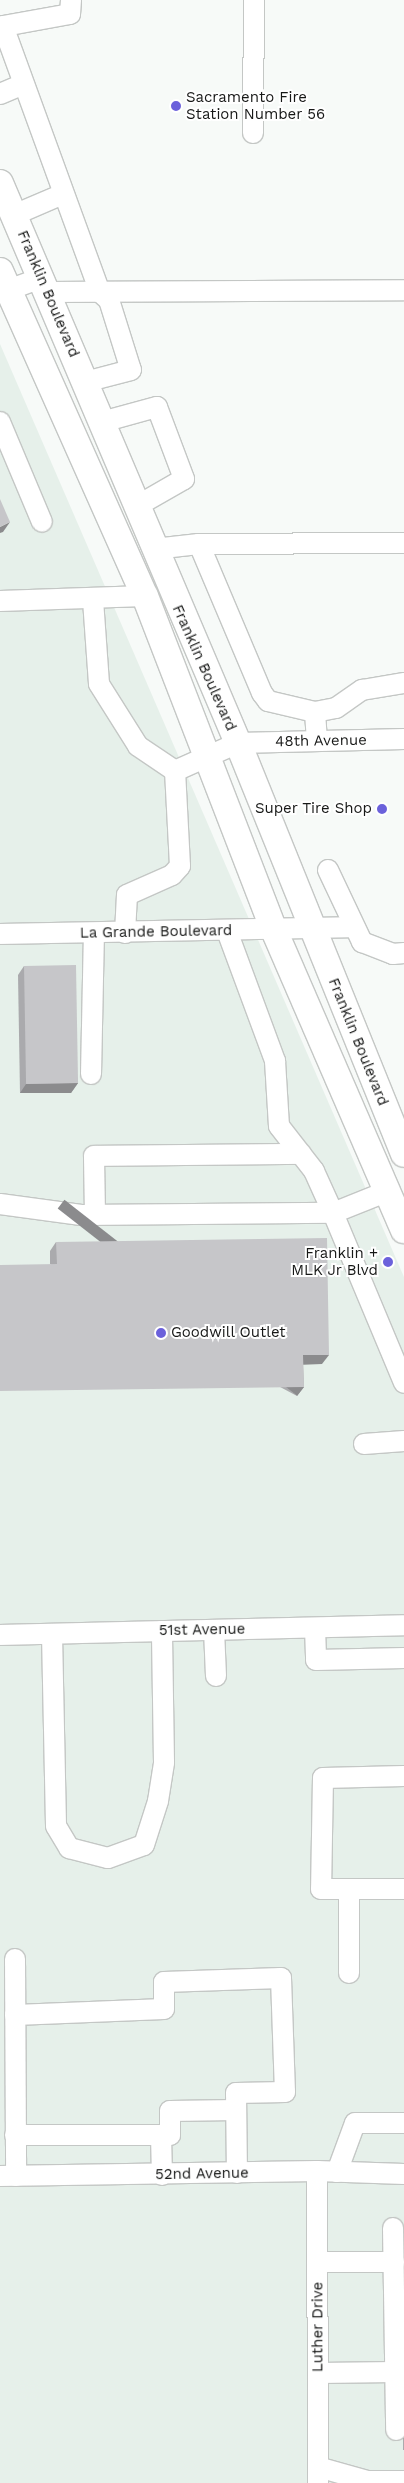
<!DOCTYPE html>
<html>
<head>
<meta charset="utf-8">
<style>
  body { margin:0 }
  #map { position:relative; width:404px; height:2483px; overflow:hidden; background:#f7faf8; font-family:"Work Sans",sans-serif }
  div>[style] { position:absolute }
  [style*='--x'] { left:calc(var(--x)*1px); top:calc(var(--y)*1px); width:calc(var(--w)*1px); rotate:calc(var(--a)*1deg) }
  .built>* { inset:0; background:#e6f0ea }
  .roads { filter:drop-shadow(1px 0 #c4c7c5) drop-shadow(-1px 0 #c4c7c5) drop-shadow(0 1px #c4c7c5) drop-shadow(0 -1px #c4c7c5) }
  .minor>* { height:20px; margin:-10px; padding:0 10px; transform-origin:10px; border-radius:10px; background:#fff }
  .major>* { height:26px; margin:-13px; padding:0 13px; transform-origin:13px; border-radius:13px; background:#fff }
  .wall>* { inset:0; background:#aaaaad; transform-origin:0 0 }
  .shaded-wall>* { inset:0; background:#8b8b8d; transform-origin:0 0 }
  .building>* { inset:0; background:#c6c6c9; transform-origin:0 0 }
  .dots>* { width:14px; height:14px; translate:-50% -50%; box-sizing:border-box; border:2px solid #fff; border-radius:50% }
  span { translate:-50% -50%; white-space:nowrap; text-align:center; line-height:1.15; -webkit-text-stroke:4px #fff; paint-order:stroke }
  .poi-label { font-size:15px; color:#171817 }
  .left { translate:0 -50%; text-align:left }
  .right { translate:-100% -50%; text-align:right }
  .street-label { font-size:15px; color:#171817 }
</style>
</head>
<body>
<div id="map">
  <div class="built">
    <i style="clip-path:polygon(0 344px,404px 1277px,404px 2483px,0 2483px)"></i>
  </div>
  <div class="roads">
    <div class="minor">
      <i style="--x:71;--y:0;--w:14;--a:94"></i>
      <i style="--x:70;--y:14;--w:68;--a:169.8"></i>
      <i style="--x:3;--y:26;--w:283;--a:70"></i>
      <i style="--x:100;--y:292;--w:12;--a:42"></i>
      <i style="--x:109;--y:300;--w:73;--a:72.6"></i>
      <i style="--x:131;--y:370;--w:48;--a:165.4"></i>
      <i style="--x:0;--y:94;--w:25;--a:-23"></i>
      <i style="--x:253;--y:133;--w:133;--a:-89.6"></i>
      <i style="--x:14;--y:215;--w:53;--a:-23.2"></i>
      <i style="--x:47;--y:292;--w:357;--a:-0.3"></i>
      <i style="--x:0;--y:293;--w:44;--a:-20.1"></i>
      <i style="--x:0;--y:422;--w:108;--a:67.2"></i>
      <i style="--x:102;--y:422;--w:57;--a:-15.3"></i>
      <i style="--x:157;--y:407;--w:77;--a:69.4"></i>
      <i style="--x:184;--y:479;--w:54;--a:150.1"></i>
      <i style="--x:199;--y:544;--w:162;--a:67.1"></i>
      <i style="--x:262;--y:693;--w:10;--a:53"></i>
      <i style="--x:268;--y:701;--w:48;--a:13.2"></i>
      <i style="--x:154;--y:549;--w:45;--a:-6.3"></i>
      <i style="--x:199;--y:544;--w:205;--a:-0.3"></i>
      <i style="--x:93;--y:600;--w:84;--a:85.9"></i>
      <i style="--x:99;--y:684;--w:73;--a:57.8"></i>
      <i style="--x:138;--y:746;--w:45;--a:34"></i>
      <i style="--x:175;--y:771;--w:69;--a:-24"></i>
      <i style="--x:238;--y:743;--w:166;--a:-1.4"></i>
      <i style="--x:0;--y:601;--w:145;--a:-2"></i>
      <i style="--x:317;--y:741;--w:29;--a:-94"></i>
      <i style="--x:315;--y:712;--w:21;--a:-11"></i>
      <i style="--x:336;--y:708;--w:32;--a:-35"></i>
      <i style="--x:362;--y:690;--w:43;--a:-9.5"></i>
      <i style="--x:328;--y:870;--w:80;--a:64.7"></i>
      <i style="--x:362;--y:942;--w:33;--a:21"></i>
      <i style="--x:393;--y:954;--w:11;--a:-5"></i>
      <i style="--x:227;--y:931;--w:139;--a:69.7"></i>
      <i style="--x:275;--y:1061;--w:65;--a:86.5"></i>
      <i style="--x:279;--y:1126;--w:57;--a:52.1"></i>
      <i style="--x:314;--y:1171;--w:46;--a:65.7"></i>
      <i style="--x:333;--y:1213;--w:59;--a:-21.8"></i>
      <i style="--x:125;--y:933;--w:38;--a:-87"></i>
      <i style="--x:127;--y:895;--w:49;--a:-24"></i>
      <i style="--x:172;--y:875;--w:12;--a:-48"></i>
      <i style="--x:180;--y:866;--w:95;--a:-93"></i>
      <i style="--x:0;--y:934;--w:351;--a:-1.1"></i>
      <i style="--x:91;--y:1074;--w:141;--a:-88.8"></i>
      <i style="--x:0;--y:1204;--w:82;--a:7.7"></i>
      <i style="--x:81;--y:1215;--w:252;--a:-0.5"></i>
      <i style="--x:333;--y:1213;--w:184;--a:67.3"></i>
      <i style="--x:95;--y:1215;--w:59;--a:-91"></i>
      <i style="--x:94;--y:1156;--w:207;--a:-0.6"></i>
      <i style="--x:364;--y:1444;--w:40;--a:-4.3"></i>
      <i style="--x:315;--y:1628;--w:32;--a:88"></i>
      <i style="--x:316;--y:1660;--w:88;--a:-1.3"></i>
      <i style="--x:214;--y:1630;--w:46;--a:87.5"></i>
      <i style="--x:52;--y:1634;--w:192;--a:88.8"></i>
      <i style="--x:56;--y:1826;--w:26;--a:59"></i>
      <i style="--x:69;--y:1848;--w:40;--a:14.4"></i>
      <i style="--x:108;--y:1858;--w:38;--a:-20"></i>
      <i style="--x:144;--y:1845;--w:46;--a:-72.3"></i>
      <i style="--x:158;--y:1801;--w:39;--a:-81"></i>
      <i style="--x:164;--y:1762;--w:131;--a:-90.9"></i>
      <i style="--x:0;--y:1635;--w:404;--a:-1.4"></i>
      <i style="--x:404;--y:1776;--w:81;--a:178.6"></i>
      <i style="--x:323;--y:1778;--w:111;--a:91"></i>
      <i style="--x:321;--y:1889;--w:83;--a:0"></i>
      <i style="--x:349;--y:1889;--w:84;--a:90"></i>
      <i style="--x:15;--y:1959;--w:217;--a:89.7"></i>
      <i style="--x:15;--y:2015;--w:149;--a:-2.3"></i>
      <i style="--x:164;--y:2009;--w:27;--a:-90"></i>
      <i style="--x:164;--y:1982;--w:117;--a:-2"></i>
      <i style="--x:281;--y:1978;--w:114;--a:88"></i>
      <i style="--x:285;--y:2092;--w:49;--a:178.8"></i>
      <i style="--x:236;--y:2093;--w:80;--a:89.3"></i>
      <i style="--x:15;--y:2135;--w:155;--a:0"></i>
      <i style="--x:170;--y:2135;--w:24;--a:-90"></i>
      <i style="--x:170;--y:2111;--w:66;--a:-0.9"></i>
      <i style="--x:161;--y:2135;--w:40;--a:88.6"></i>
      <i style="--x:317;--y:2171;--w:312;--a:89.8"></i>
      <i style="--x:337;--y:2172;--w:52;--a:-69.8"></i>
      <i style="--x:355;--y:2123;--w:49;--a:0"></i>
      <i style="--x:0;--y:2176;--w:317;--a:-0.9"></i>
      <i style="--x:317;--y:2171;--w:87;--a:2"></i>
      <i style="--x:393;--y:2228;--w:202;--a:89.1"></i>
      <i style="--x:318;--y:2262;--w:76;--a:0"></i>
      <i style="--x:319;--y:2373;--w:76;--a:-0.8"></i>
      <i style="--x:318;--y:2467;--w:51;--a:15.9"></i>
      <i style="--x:367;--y:2481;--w:37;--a:0"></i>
    </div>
    <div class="major">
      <i style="--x:0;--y:183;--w:608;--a:66.97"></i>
      <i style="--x:238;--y:743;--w:443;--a:68"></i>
      <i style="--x:0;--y:271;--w:356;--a:66"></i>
      <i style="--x:145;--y:596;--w:358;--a:68.9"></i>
      <i style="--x:274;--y:930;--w:327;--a:66.6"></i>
    </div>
  </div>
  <div class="wall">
    <i style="clip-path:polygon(24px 966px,78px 1083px,71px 1093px,20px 1093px,18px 975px)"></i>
    <i style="clip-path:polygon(56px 1242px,322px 1364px,303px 1364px,304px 1387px,297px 1396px,50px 1264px,50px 1251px)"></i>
    <i style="left:404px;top:2438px;width:12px;height:1px;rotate:90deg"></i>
  </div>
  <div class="shaded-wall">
    <i style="clip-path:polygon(10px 522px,3px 532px,0 533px,0 527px)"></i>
    <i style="clip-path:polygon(78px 1083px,71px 1093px,20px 1093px,26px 1084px)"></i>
    <i style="clip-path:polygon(303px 1355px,329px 1355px,322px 1364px,297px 1365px)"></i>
    <i style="left:304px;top:1387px;width:11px;height:304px;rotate:128deg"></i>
  </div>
  <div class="building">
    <i style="clip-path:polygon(0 499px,10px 522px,0 527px)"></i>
    <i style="left:76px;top:965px;width:118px;height:52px;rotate:89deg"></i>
    <i style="clip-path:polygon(327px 1238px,329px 1355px,303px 1355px,304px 1387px,0 1391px,0 1265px,57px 1264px,56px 1242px)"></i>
  </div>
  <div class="dots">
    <i style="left:176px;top:106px;background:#6b61db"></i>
    <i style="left:382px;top:809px;background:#6b61db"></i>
    <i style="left:388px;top:1262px;background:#6b61db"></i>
    <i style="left:161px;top:1333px;background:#6b61db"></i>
  </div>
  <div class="poi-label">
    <span class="left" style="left:186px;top:106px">Sacramento Fire<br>Station Number 56</span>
    <span class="right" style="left:372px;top:809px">Super Tire Shop</span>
    <span class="right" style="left:378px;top:1262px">Franklin +<br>MLK Jr Blvd</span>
    <span class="left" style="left:171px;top:1333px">Goodwill Outlet</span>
  </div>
  <div class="street-label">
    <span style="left:48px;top:294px;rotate:67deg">Franklin Boulevard</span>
    <span style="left:204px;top:668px;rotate:66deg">Franklin Boulevard</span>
    <span style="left:321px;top:741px;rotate:-1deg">48th Avenue</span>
    <span style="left:156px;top:932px;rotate:-1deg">La Grande Boulevard</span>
    <span style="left:358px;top:1042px;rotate:68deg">Franklin Boulevard</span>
    <span style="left:202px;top:1630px;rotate:-1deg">51st Avenue</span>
    <span style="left:202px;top:2174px;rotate:-1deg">52nd Avenue</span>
    <span style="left:318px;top:2327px;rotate:-90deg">Luther Drive</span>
  </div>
</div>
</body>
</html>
